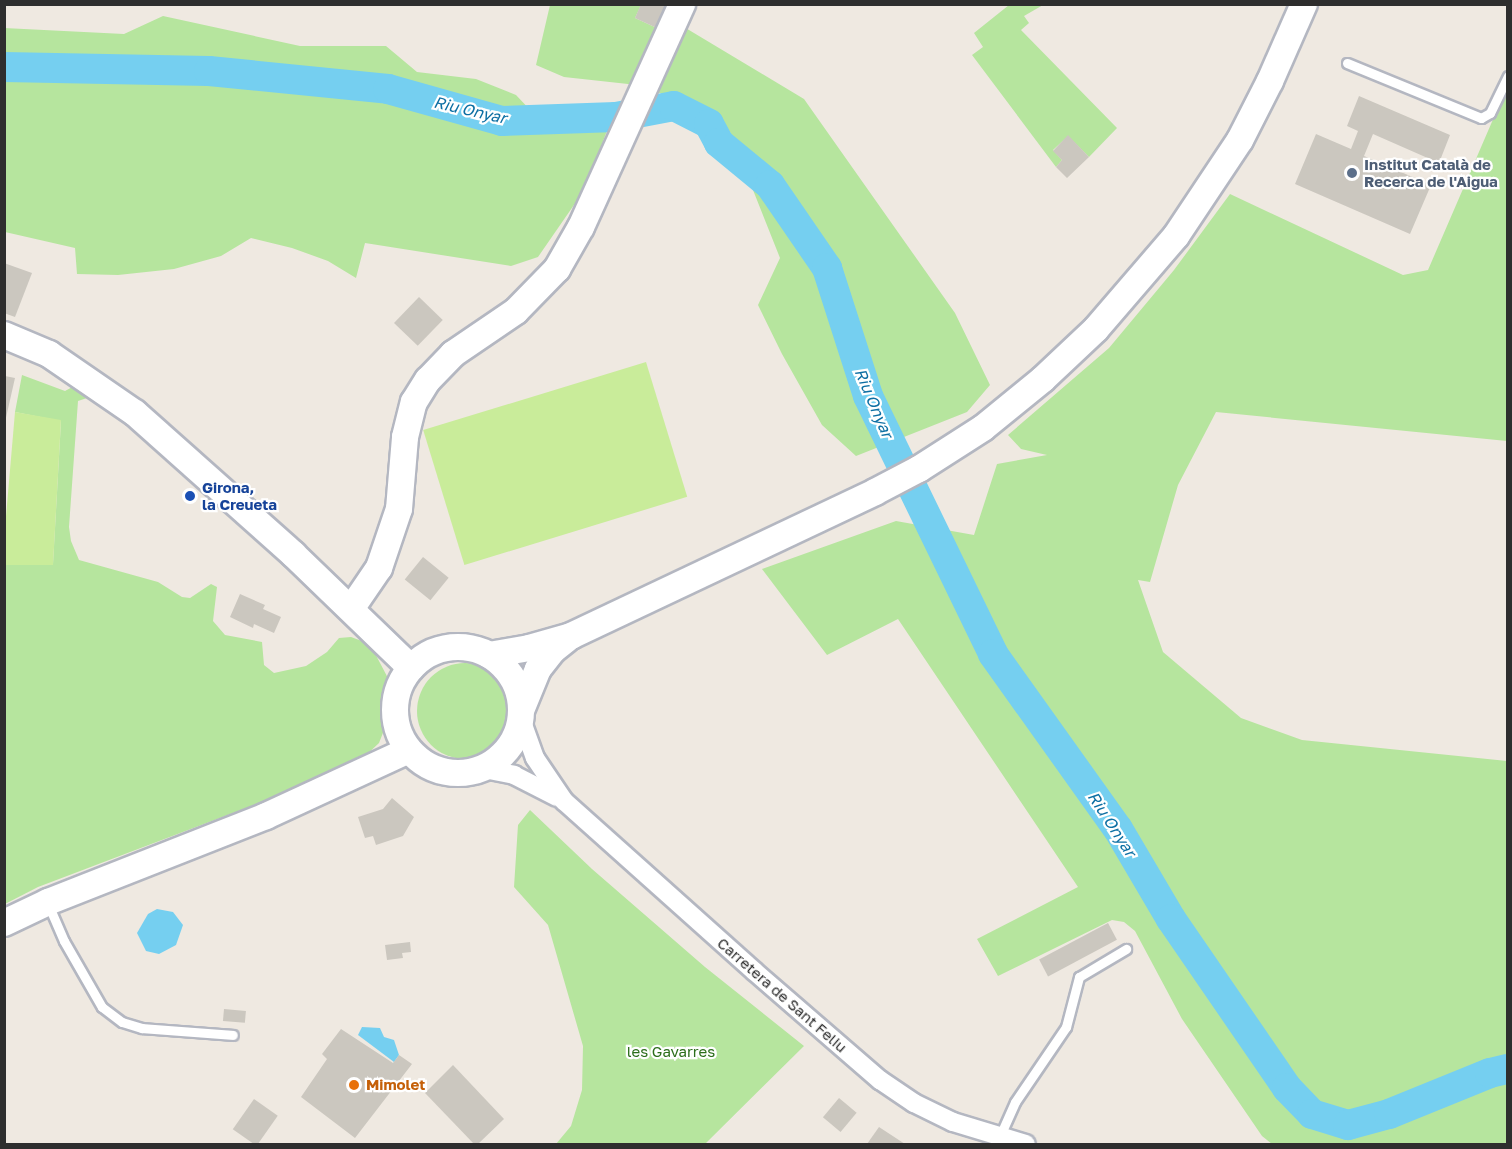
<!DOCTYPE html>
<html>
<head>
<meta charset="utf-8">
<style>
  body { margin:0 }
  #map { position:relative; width:1512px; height:1149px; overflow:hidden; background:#efe9e1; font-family:"Golos Text",sans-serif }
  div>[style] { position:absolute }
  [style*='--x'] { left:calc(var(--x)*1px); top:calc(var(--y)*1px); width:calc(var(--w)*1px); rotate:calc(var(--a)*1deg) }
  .green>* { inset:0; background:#b6e59e }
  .round { border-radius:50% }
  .pitch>* { inset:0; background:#c9ec9a; transform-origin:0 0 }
  .water>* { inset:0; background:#75cff0 }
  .river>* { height:30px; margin:-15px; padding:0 15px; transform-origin:15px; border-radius:15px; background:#75cff0 }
  .building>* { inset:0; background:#cbc7bf; transform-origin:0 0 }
  .roads { filter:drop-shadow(2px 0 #b4b7c1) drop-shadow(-2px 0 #b4b7c1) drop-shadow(0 2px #b4b7c1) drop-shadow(0 -2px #b4b7c1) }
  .lane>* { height:9px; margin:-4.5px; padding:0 4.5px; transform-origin:4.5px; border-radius:4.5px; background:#fff }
  .street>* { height:18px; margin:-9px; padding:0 9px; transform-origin:9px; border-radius:9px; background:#fff }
  .secondary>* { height:26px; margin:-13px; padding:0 13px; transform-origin:13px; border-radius:13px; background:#fff }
  .secondary>.ring { margin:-13px; padding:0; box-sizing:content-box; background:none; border:26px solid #fff; border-radius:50% }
  .dots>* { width:16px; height:16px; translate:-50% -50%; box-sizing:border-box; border:3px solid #fff; border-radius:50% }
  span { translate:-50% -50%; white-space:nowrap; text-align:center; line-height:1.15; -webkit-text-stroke:4.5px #fff; paint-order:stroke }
  .service-label { font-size:15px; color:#4e5e75; font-weight:700 }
  .left { translate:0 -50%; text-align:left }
  .transit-label { font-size:15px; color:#164399; font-weight:700 }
  .street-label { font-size:15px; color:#2e2e2e }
  .park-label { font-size:15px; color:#2c6e1b }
  .food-label { font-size:15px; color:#c56008; font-weight:700 }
  .water-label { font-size:16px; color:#0d6fa3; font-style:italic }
  .frame { position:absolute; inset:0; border:6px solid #2e2e2e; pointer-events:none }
</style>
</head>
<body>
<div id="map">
  <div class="green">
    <i style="clip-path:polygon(550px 5px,641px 5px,635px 18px,659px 29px,674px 21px,804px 99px,955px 313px,990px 385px,967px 412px,856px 456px,822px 425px,782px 354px,758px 305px,780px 258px,730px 132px,688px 101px,628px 84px,564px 77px,536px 65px)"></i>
    <i style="clip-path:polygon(1009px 5px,1043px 5px,1024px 16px,1029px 23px,1021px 30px,1117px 128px,1089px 157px,1068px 136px,1053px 150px,1062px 160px,1056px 167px,972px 55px,983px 47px,974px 33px)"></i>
    <i style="clip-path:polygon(163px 16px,300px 46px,386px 46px,417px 72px,476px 79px,516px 95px,551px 132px,608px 128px,585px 189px,538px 257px,511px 266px,365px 243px,356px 278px,328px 261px,292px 248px,251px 238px,221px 256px,174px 269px,118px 275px,77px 274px,75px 248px,5px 232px,4px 28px,124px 34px)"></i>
    <i style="clip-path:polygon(1507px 87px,1507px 441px,1216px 412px,1178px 485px,1150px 582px,1138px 580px,1163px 652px,1241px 718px,1302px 740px,1507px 761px,1507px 1144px,1272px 1144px,1262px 1136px,1182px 1019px,1135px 931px,1124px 922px,1112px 920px,998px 976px,977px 939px,1078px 887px,898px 619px,827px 655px,762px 569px,896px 521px,974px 535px,997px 464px,1047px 455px,1021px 449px,1008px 435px,1109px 348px,1174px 270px,1230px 194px,1403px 275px,1428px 270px)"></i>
    <i style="clip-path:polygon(22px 375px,65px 391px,76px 385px,85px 390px,87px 398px,78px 401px,69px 527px,71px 541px,79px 560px,158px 582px,182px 597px,190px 598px,211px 584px,217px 587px,213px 621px,225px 635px,262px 642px,264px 665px,274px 673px,306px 666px,327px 652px,339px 638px,351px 637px,370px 644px,389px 680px,390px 704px,388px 720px,379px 743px,362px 759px,336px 774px,38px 887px,5px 904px,5px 565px,53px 564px,61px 421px,15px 412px)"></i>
    <i class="round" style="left:417px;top:663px;width:96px;height:96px"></i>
    <i style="clip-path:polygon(530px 810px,592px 869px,705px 967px,804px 1046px,705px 1144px,556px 1144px,571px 1126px,582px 1090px,583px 1046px,548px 925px,514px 887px,518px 825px)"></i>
  </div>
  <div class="pitch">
    <i style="left:646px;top:362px;width:141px;height:233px;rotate:73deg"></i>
    <i style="clip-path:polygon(15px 412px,61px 420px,53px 565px,5px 565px,5px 528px)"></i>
  </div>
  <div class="water">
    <i style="clip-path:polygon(157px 909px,173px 912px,183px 925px,176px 945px,159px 954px,146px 951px,137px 933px,148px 914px)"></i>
    <i style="clip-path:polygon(362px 1027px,380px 1028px,384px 1037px,394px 1040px,399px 1055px,394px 1062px,358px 1035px)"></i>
  </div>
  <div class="river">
    <i style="--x:4;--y:67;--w:205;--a:1.1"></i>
    <i style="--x:209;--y:71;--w:180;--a:5.7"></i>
    <i style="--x:388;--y:89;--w:118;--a:15.7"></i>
    <i style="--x:502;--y:121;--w:114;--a:-2"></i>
    <i style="--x:616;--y:117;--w:59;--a:-10.7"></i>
    <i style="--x:674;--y:106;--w:39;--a:27"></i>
    <i style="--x:709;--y:124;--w:21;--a:62"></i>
    <i style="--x:719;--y:143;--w:66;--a:39.5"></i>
    <i style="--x:770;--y:185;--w:101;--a:55.5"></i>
    <i style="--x:827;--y:268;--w:134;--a:72.2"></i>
    <i style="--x:868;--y:396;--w:287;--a:64.1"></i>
    <i style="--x:993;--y:654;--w:215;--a:54.5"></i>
    <i style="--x:1118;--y:829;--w:104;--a:59.5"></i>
    <i style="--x:1171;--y:919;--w:205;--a:55.5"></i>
    <i style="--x:1287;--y:1088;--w:36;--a:46"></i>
    <i style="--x:1312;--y:1114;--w:38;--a:17"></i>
    <i style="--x:1348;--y:1125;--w:42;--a:-15"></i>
    <i style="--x:1389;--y:1114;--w:109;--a:-22.1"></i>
    <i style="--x:1490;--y:1073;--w:18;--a:-13"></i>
  </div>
  <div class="building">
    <i style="clip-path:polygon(641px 4px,671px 4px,659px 29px,635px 18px)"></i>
    <i style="clip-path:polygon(1359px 96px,1450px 135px,1439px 163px,1373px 134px,1364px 156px,1431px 185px,1410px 234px,1295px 184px,1316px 134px,1351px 149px,1358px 131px,1347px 126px)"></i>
    <i style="clip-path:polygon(1068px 135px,1089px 157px,1067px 178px,1056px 167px,1062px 160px,1053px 151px)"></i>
    <i style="clip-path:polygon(4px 263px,32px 273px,15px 317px,4px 313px)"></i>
    <i style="left:419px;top:297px;width:33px;height:36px;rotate:44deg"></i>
    <i style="clip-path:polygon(5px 376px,15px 378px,5px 422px)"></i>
    <i style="left:423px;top:557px;width:33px;height:29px;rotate:39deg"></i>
    <i style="clip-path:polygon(240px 594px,265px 605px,263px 609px,281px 617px,274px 633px,254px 624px,253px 628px,230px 617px)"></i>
    <i style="clip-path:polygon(392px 798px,414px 817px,403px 836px,376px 845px,373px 836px,365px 838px,358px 817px,383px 809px)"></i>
    <i style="left:1108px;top:923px;width:19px;height:78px;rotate:62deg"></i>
    <i style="clip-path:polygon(410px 942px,411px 952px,402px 953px,403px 958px,387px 960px,385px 945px)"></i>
    <i style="left:224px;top:1009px;width:22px;height:12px;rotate:5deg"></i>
    <i style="clip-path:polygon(341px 1029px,393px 1063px,399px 1055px,412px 1064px,355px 1138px,301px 1097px,327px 1059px,322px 1054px)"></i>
    <i style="clip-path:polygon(453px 1065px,504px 1119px,478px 1144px,474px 1144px,425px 1093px)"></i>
    <i style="left:839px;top:1098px;width:23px;height:25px;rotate:40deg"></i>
    <i style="left:254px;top:1099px;width:29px;height:37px;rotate:35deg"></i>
    <i style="clip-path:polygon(879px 1127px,905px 1144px,867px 1144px)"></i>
  </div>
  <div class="roads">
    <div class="lane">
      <i style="--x:1347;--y:63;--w:145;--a:22.3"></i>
      <i style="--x:1481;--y:118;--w:10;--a:-29"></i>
      <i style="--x:1490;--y:113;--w:41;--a:-64.1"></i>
      <i style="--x:48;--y:904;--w:40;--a:66.6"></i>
      <i style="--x:64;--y:941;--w:76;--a:60.1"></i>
      <i style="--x:102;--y:1007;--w:25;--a:37"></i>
      <i style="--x:122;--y:1022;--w:21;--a:17"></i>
      <i style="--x:142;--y:1028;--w:91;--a:4.4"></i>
      <i style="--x:999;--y:1138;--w:39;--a:-66"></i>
      <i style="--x:1015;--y:1102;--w:91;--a:-55.8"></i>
      <i style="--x:1066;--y:1027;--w:52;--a:-75.4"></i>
      <i style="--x:1079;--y:977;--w:55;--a:-30.8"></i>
    </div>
    <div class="street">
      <i style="--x:521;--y:719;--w:41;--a:70.3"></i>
      <i style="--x:535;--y:758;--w:52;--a:56"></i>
      <i style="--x:564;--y:801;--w:255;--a:41.8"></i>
      <i style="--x:754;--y:971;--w:167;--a:40.9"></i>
      <i style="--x:880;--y:1080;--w:41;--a:34.1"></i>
      <i style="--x:914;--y:1103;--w:43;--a:26"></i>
      <i style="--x:953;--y:1122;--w:76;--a:16.8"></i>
      <i style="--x:484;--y:769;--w:31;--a:11"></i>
      <i style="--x:514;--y:775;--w:48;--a:27.1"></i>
    </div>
    <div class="secondary">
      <i style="--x:4;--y:335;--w:49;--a:22.9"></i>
      <i style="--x:49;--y:354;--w:104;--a:34.5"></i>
      <i style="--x:135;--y:413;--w:212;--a:41.7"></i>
      <i style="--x:293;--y:554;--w:164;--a:44"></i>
      <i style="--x:351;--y:609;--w:50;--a:-55.7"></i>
      <i style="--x:379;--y:568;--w:62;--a:-71.3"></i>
      <i style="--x:399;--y:509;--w:72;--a:-85.2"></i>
      <i style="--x:405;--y:437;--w:36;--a:-76"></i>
      <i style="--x:414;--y:402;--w:26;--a:-58"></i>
      <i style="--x:428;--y:380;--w:36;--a:-46"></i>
      <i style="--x:453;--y:354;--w:76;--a:-34.3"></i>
      <i style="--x:516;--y:311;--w:59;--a:-45.7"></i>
      <i style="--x:557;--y:269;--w:48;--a:-60.3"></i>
      <i style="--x:581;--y:227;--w:245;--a:-65.6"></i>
      <i class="ring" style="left:395px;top:647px;width:100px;height:100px"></i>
      <i style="--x:489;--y:655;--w:41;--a:-9.9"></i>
      <i style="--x:529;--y:648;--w:44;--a:-15.9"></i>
      <i style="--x:571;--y:636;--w:336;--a:-25.3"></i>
      <i style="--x:875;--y:492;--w:50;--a:-27.6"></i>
      <i style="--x:919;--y:469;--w:76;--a:-32.6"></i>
      <i style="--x:983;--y:428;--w:77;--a:-39.2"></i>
      <i style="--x:1043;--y:379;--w:73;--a:-43.3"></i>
      <i style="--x:1096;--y:329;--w:123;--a:-49.3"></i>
      <i style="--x:1176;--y:236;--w:115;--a:-56.3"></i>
      <i style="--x:1240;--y:140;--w:66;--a:-63"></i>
      <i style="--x:1270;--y:81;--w:84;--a:-66.2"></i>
      <i style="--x:522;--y:708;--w:42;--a:-67.7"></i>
      <i style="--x:538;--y:669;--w:23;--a:-52"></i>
      <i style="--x:552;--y:651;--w:19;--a:-39"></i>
      <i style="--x:4;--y:923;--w:49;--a:-25.5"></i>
      <i style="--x:48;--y:902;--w:234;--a:-21.5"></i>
      <i style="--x:266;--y:816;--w:157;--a:-24.8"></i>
    </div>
  </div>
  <div class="dots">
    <i style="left:1352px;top:173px;background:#5c6f8a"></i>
    <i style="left:190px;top:496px;background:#1a4fb4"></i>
    <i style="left:354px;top:1085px;background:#e8710a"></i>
  </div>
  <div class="service-label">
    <span class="left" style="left:1364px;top:173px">Institut Català de<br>Recerca de l'Aigua</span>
  </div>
  <div class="transit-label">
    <span class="left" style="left:202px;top:496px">Girona,<br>la Creueta</span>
  </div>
  <div class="street-label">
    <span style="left:782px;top:995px;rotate:41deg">Carretera de Sant Feliu</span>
  </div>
  <div class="park-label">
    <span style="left:671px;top:1052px">les Gavarres</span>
  </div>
  <div class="food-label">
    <span class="left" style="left:366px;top:1085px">Mimolet</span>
  </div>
  <div class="water-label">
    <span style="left:470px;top:110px;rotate:13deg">Riu Onyar</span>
    <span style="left:874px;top:403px;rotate:67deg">Riu Onyar</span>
    <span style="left:1112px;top:824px;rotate:57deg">Riu Onyar</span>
  </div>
  <div class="frame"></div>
</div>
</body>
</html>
